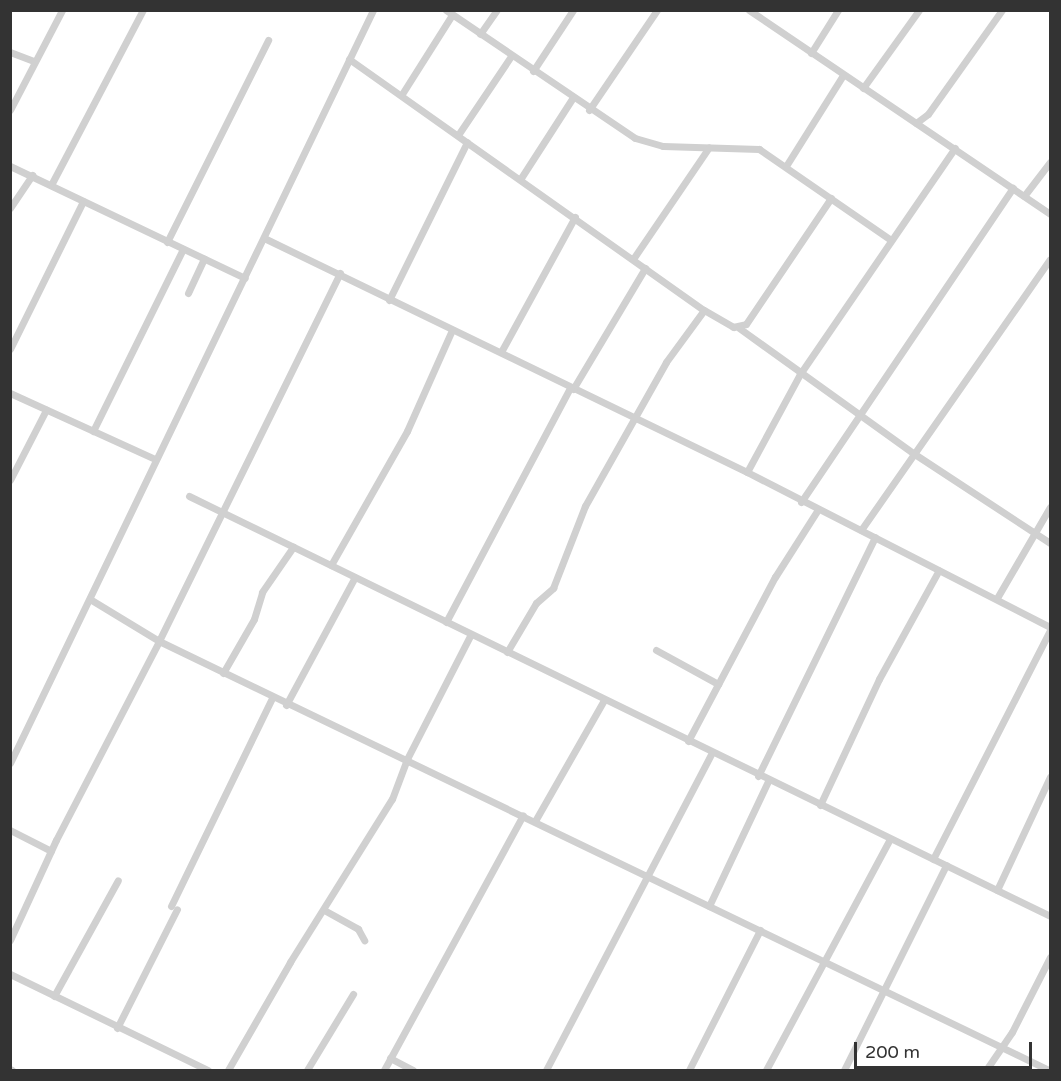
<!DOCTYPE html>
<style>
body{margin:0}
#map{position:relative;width:1061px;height:1081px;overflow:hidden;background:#fff;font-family:"Varela Round",sans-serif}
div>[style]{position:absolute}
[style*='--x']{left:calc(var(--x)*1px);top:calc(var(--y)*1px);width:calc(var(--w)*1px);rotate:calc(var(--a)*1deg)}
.minor>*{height:7px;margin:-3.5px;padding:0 3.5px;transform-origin:3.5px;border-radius:3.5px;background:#d0d0d0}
span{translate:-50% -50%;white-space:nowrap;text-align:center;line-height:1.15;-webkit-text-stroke:6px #fff;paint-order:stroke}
.frame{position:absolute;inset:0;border:12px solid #333;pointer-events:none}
.scale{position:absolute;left:854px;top:1042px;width:178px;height:27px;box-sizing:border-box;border:3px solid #333;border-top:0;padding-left:8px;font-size:18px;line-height:21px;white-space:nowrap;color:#333;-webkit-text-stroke:4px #fff;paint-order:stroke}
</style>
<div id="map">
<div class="minor">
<div style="--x:446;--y:10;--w:228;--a:34.1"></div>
<div style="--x:635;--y:138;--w:29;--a:16"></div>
<div style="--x:663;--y:146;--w:96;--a:1.8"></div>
<div style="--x:759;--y:149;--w:160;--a:34.6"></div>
<div style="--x:749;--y:10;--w:364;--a:34.1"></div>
<div style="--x:480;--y:34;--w:29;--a:-55"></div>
<div style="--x:10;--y:52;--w:26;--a:21"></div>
<div style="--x:811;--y:53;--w:51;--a:-57.9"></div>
<div style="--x:349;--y:59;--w:435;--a:35.3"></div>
<div style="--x:704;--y:310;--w:34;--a:30"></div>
<div style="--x:733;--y:327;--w:13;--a:-13"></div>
<div style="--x:746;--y:324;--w:152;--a:-56"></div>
<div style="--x:533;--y:71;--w:73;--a:-56.7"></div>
<div style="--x:863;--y:88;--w:96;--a:-54.3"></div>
<div style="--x:402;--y:94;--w:93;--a:-57.7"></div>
<div style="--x:10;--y:110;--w:113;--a:-62.5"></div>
<div style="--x:589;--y:110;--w:121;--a:-55.8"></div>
<div style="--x:916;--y:123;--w:15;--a:-37"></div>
<div style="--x:928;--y:114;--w:128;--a:-54.6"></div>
<div style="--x:458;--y:135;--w:95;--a:-56.1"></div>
<div style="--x:10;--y:166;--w:260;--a:25.5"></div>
<div style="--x:786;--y:166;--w:107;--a:-57.9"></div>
<div style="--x:521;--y:178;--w:94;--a:-57.2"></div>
<div style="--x:51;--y:185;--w:198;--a:-62.3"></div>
<div style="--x:1024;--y:196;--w:43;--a:-52.6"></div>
<div style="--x:10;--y:208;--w:40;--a:-56"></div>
<div style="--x:264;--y:238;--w:537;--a:25.85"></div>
<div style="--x:747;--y:472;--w:340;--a:27.1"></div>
<div style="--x:167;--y:242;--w:226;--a:-63.4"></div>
<div style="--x:633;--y:259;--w:135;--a:-55.8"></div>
<div style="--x:340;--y:273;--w:410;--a:116.2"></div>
<div style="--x:159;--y:641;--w:988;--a:25.74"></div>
<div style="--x:188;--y:293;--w:38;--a:-65"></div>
<div style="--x:389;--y:300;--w:176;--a:-63.7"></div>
<div style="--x:739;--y:328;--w:214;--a:35.7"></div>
<div style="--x:913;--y:453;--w:164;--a:33.3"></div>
<div style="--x:10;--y:349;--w:165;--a:-63.7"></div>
<div style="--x:501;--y:352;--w:154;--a:-61.3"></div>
<div style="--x:573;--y:389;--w:141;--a:-59.2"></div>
<div style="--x:10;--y:393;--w:159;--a:24.5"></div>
<div style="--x:93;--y:431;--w:203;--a:-63.7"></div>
<div style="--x:747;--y:472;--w:111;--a:-61.6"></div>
<div style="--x:800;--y:374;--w:274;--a:-55.6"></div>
<div style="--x:10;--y:480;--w:79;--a:-62.8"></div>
<div style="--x:189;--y:496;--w:958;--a:26"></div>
<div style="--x:801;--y:502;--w:379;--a:-56"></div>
<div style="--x:861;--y:530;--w:330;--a:-55.1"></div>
<div style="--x:331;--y:565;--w:154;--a:-60.4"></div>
<div style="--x:407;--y:431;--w:111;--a:-66"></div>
<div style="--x:997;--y:598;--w:105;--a:-59.8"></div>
<div style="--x:446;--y:622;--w:265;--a:-62.1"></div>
<div style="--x:656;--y:650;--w:71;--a:28.7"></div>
<div style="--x:507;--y:652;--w:57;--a:-59.4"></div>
<div style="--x:536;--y:603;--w:23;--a:-41"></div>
<div style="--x:553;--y:588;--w:88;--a:-68.7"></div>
<div style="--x:585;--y:506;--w:165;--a:-60.6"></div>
<div style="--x:666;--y:362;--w:64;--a:-53.8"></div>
<div style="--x:223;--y:673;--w:62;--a:-60.1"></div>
<div style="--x:254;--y:619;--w:28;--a:-73"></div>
<div style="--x:262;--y:592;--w:55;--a:-55.4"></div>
<div style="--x:286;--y:705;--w:145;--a:-61.7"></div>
<div style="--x:688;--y:741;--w:186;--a:-62.1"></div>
<div style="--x:775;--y:577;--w:78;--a:-57.5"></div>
<div style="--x:10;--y:763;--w:836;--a:-64.26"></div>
<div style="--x:758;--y:776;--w:266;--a:-63.9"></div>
<div style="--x:820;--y:805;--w:139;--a:-64.9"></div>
<div style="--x:879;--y:679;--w:124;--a:-61.2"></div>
<div style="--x:535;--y:821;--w:139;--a:-60.3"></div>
<div style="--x:10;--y:830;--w:46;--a:27.1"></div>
<div style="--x:933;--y:859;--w:257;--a:-62.9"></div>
<div style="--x:997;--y:890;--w:125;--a:-64.9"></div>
<div style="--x:171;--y:906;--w:231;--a:-64.1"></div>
<div style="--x:709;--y:906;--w:138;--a:-64.7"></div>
<div style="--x:324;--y:910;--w:39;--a:29"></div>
<div style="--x:358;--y:929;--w:13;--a:61"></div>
<div style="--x:10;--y:940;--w:110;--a:-65.3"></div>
<div style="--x:56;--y:840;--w:224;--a:-62.6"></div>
<div style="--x:159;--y:641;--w:81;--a:-148.7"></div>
<div style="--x:10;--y:974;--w:220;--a:25.9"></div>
<div style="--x:54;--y:996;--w:132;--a:-61.1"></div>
<div style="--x:117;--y:1028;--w:133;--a:-63.2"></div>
<div style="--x:390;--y:1058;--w:26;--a:28"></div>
<div style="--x:10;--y:1069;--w:2;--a:27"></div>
<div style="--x:228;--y:1070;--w:125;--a:-60.1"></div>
<div style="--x:290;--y:962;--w:192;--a:-58"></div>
<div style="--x:392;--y:799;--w:43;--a:-69.4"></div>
<div style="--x:407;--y:759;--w:140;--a:-62.9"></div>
<div style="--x:307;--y:1070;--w:89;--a:-58.8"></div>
<div style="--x:384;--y:1070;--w:290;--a:-61.4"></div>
<div style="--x:546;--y:1070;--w:358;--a:-62.4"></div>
<div style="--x:689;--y:1070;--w:157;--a:-63.1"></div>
<div style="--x:766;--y:1070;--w:262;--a:-61.8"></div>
<div style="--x:844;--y:1070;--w:229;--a:-63.5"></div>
<div style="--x:986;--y:1070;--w:46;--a:-55.6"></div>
<div style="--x:1012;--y:1032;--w:84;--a:-63.1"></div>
</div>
<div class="frame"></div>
<div class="scale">200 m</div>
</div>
